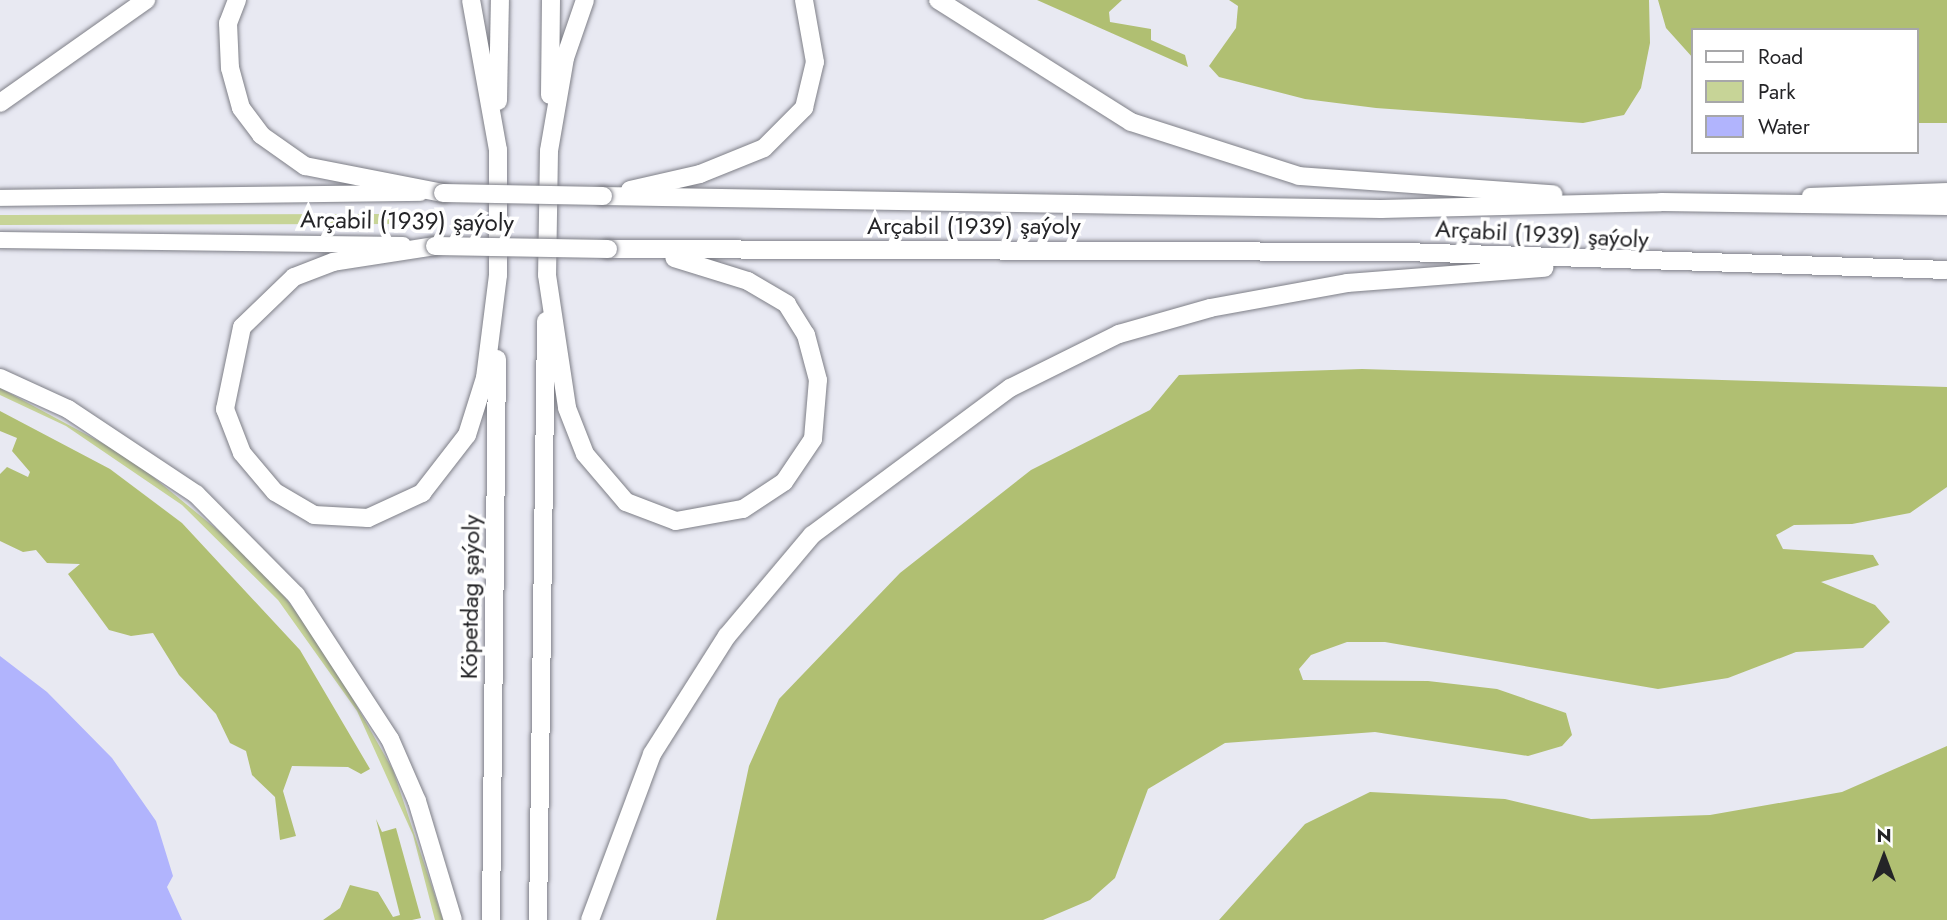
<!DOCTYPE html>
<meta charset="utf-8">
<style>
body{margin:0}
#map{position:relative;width:1947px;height:920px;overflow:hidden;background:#e8e9f2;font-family:Jost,sans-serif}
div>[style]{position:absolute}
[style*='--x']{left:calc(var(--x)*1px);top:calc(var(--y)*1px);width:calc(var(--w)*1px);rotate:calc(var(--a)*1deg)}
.green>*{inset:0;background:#c7d497}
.forest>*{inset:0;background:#b0bf72}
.water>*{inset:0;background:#b1b4fd}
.roads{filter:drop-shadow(0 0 2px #7e7f87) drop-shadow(0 0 2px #7e7f87)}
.secondary>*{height:16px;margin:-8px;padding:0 8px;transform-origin:8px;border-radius:8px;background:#fff}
.primary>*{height:18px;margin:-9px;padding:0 9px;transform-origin:9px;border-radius:9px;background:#fff}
.bridges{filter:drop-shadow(0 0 2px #7e7f87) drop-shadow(0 0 2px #7e7f87)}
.primary-bridge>*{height:18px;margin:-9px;padding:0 9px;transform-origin:9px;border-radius:9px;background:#fff}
span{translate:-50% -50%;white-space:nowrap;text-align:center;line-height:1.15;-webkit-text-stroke:7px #fff;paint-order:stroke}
.street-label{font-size:24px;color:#242427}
.legend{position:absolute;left:1691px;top:28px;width:228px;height:126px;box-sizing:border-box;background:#fff;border:2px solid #a7a7a9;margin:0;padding:9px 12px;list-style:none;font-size:21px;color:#242427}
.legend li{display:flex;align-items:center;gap:14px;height:35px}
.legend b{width:35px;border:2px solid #a7a7a9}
.north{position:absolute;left:1849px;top:822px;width:70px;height:70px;-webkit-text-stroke:5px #fff;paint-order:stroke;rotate:0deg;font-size:19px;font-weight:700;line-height:28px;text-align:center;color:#242427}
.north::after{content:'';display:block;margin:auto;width:24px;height:32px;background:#242427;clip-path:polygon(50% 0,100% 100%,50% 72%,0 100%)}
</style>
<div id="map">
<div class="green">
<div style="clip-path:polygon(391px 214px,391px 224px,0 225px,0 215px,11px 215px)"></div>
<div style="clip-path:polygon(0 388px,130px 458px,242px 550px,284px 596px,325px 650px,393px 770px,443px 920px,435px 920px,413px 835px,357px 711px,278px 600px,182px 505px,66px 426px,0 395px)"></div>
</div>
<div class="forest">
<div style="clip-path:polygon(1037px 0,1122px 0,1109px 12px,1110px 22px,1151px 29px,1151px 40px,1185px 55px,1188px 67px)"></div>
<div style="clip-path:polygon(1229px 0,1649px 0,1650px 43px,1641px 88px,1624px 115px,1583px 123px,1376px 108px,1305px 99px,1219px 77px,1209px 66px,1236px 28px,1238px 6px)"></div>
<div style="clip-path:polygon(1658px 0,1947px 0,1947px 123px,1917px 123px,1917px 30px,1693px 30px,1693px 58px,1666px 28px)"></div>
<div style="clip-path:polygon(1362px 369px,1947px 387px,1947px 487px,1910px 513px,1852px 524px,1794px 525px,1776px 535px,1783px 549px,1873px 555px,1879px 565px,1821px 582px,1875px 605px,1890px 622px,1863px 648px,1796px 652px,1728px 678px,1658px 689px,1385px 642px,1347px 642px,1311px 655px,1299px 669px,1303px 680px,1428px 681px,1497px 689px,1566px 713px,1572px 735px,1562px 746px,1528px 756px,1375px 732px,1225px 743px,1148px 789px,1115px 878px,1090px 900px,1043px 920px,716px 920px,749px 766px,779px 699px,900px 573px,1031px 470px,1150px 410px,1179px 375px)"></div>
<div style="clip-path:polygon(0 411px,110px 469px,182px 523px,300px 650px,370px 769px,361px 774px,348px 767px,292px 766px,283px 791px,296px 836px,280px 840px,275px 797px,252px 775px,246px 751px,230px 743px,216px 714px,179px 675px,153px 633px,131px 636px,109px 630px,68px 574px,80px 564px,47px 563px,36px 550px,23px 552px,0 541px,0 474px,7px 467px,28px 477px,30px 472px,12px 451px,17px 438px,0 431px)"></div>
<div style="clip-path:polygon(1947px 746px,1947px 920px,1219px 920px,1305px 824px,1370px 792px,1505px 799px,1591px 819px,1710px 815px,1842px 792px)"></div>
<div style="clip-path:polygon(376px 819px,382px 832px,396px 828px,421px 918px,412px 920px,323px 920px,340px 908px,350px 885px,378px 892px,393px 917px,400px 915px)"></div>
</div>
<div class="water">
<div style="clip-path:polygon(0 656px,47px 692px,112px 758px,156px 821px,173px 876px,167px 887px,182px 920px,0 920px)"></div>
</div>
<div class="roads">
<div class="secondary">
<div style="--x:1810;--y:196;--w:137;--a:-2.1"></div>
<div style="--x:0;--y:198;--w:420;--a:-0.7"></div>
<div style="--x:0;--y:240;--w:403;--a:0.7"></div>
</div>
<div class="primary">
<div style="--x:237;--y:0;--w:25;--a:111"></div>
<div style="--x:228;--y:23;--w:45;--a:87.5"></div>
<div style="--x:230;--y:68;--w:41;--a:74.6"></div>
<div style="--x:241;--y:108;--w:34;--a:53"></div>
<div style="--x:261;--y:135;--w:54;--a:35.2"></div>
<div style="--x:305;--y:166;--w:141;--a:11.1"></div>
<div style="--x:585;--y:0;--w:61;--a:109"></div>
<div style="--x:565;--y:58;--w:94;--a:99.8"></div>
<div style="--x:549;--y:151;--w:124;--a:90.9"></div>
<div style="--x:547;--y:275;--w:134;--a:81.4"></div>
<div style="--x:567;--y:408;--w:49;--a:68.6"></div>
<div style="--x:585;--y:454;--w:63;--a:49.5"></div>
<div style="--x:626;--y:502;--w:53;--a:20.8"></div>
<div style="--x:676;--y:521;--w:68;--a:-10.2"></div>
<div style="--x:743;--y:509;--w:49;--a:-33.4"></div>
<div style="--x:784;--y:482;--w:52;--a:-56"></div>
<div style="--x:813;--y:439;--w:59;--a:-85.2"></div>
<div style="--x:818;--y:380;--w:47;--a:-104.9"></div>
<div style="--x:806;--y:335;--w:36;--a:-122"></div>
<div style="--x:787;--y:304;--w:45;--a:-149.5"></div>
<div style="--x:748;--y:281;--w:77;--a:-162.7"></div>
<div style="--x:938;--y:0;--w:228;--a:32.3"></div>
<div style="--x:1131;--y:122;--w:176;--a:17.8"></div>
<div style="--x:1299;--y:176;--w:255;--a:4.1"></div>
<div style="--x:550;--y:95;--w:95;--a:-89.4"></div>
<div style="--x:498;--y:101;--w:101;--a:-88.9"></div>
<div style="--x:0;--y:103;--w:179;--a:-35.2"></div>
<div style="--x:630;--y:190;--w:72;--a:-12.9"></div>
<div style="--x:700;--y:174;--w:69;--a:-22.1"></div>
<div style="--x:764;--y:148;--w:57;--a:-45"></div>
<div style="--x:804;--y:108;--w:47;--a:-76.6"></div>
<div style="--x:815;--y:62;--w:63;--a:-100.1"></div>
<div style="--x:603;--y:196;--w:778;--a:0.96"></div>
<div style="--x:1381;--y:209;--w:280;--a:-1.4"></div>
<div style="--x:1661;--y:202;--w:286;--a:0.8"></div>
<div style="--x:435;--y:246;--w:103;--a:171.1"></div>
<div style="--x:333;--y:262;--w:42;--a:159"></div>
<div style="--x:294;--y:277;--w:72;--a:136.1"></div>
<div style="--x:242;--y:327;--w:84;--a:101.7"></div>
<div style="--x:225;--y:409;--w:47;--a:68.9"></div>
<div style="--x:242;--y:453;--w:51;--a:49.8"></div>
<div style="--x:275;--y:492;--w:45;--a:30.5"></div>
<div style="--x:314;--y:515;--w:54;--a:3.2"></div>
<div style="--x:368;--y:518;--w:60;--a:-24.8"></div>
<div style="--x:422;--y:493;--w:73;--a:-52.2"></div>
<div style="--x:467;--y:435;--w:60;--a:-72.5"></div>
<div style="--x:485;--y:378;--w:104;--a:-82.8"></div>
<div style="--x:498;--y:275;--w:125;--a:-90"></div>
<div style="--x:498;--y:150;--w:152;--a:-100.2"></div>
<div style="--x:608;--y:249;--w:797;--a:0.22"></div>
<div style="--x:1405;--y:252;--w:542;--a:1.9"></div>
<div style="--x:0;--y:378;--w:75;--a:24.5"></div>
<div style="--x:68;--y:409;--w:154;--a:33.6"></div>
<div style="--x:196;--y:494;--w:142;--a:45.3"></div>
<div style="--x:296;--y:595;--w:172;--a:56.9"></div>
<div style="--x:390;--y:739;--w:68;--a:66.5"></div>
<div style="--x:417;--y:801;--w:124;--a:73.2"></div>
<div style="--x:491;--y:920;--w:561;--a:-89.39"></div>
<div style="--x:538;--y:920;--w:599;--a:-89.23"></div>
<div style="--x:590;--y:920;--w:177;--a:-69.5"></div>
<div style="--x:652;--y:754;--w:140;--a:-57.6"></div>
<div style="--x:727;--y:636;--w:132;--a:-49.9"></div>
<div style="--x:812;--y:535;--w:247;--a:-36.6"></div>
<div style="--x:1010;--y:388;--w:122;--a:-26.4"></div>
<div style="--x:1119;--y:334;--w:95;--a:-15.9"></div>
<div style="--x:1210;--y:308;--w:139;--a:-10.3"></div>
<div style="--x:1347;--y:283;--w:198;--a:-4.4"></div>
</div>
</div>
<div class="bridges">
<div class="primary-bridge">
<div style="--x:443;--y:193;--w:160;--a:1.1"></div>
<div style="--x:435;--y:246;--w:173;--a:1"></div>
</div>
</div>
<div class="street-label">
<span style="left:407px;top:221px;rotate:1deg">Arçabil (1939) şaýoly</span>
<span style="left:974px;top:226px">Arçabil (1939) şaýoly</span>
<span style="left:1542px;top:234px;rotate:3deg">Arçabil (1939) şaýoly</span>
<span style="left:470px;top:597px;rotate:-89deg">Köpetdag şaýoly</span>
</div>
<ul class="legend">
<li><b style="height:9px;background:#fff"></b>Road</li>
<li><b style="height:19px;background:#c7d497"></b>Park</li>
<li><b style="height:19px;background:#b1b4fd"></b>Water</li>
</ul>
<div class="north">N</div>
</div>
